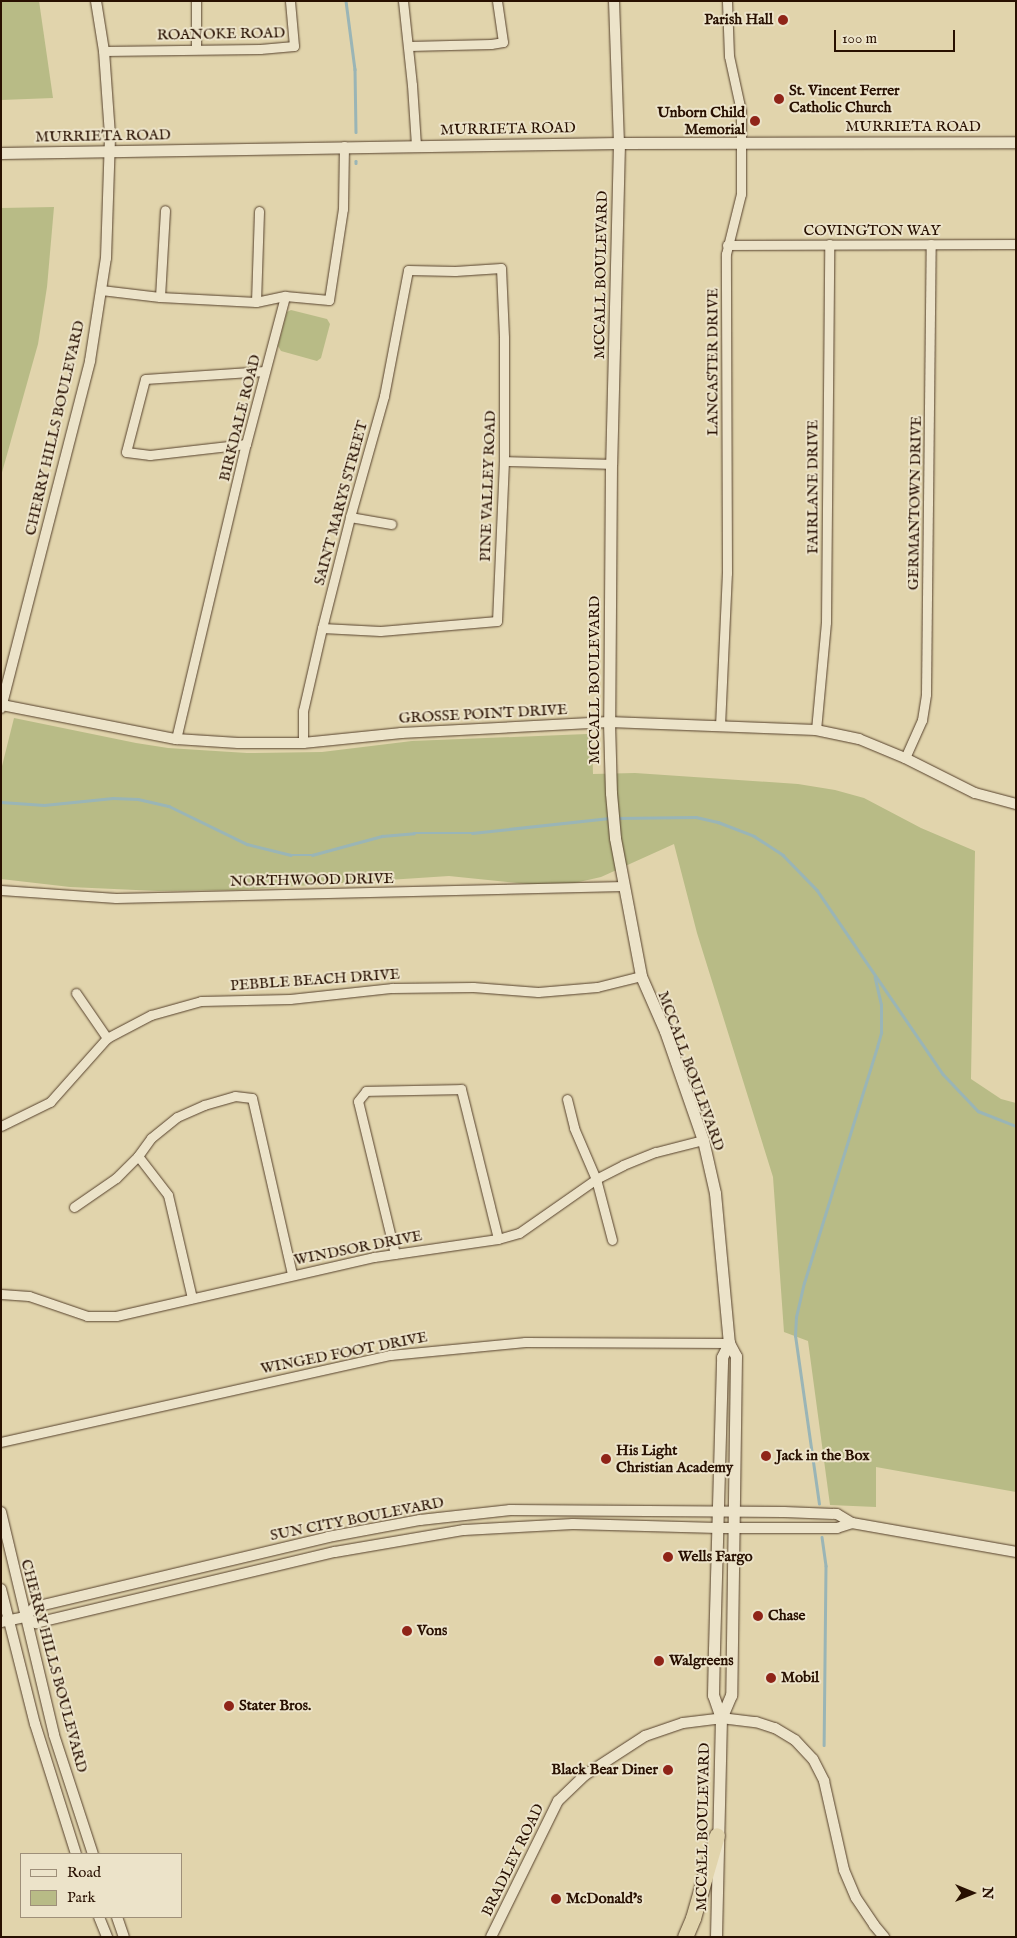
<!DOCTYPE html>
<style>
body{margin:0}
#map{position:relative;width:1017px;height:1938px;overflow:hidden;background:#e1d4ac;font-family:"IM FELL English",serif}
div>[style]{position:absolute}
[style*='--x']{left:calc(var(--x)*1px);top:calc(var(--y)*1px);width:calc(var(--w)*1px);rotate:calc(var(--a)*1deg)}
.green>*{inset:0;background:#b8bb86}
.stream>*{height:2.5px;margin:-1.25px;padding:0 1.25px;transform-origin:1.25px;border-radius:1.25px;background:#9ab5b6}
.roads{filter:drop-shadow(0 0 1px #56412c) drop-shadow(0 0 1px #56412c)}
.minor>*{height:9px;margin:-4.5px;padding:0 4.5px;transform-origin:4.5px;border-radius:4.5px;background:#ece3c9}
.tertiary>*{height:10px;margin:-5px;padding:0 5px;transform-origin:5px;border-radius:5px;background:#ece3c9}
.secondary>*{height:11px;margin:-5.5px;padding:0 5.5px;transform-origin:5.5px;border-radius:5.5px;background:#ece3c9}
.motorway>*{height:15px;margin:-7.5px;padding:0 7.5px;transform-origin:7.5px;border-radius:7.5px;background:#e1d4ac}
.dots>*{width:14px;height:14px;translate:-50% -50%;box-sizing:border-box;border:2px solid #ece3c9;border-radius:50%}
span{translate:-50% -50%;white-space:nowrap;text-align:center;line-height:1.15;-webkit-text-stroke:4px #ece3c9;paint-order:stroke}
.poi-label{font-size:15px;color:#281001;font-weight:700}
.right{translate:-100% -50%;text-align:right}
.left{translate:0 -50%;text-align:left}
.street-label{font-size:15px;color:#281001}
.frame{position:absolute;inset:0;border:2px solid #281001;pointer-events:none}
.legend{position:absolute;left:20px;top:1853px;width:162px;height:65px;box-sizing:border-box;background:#ece3c9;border:1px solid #9e8f79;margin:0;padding:6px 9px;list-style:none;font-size:15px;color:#281001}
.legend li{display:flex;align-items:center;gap:10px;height:25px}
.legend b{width:25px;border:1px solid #9e8f79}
.north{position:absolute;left:947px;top:1868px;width:50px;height:50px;-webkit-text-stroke:4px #ece3c9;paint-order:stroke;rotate:90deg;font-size:14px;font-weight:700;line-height:20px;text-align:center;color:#281001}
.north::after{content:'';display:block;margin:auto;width:18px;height:22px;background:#281001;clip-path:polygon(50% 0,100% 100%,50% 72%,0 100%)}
.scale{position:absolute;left:834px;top:30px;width:121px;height:22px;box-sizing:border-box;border:2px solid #281001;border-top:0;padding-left:6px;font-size:15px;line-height:18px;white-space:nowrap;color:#281001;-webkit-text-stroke:4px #ece3c9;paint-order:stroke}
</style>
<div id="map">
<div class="green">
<div style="clip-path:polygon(1px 1px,39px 1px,53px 98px,1px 100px)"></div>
<div style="clip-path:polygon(54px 207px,47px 287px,38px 344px,1px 476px,1px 208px)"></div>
<div style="clip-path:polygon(291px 310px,327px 319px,330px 324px,321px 358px,317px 361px,281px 351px,278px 346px,287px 312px)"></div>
<div style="clip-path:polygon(14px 718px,136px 743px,168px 748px,247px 753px,322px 752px,412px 741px,587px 734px,592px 738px,593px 774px,635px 773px,798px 784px,835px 790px,864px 798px,921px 828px,975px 851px,971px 1079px,1001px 1099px,1016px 1103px,1016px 1492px,876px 1467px,876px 1507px,830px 1505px,808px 1341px,784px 1332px,773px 1177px,697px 933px,674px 844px,601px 877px,557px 887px,449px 876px,236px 890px,158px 891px,70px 887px,1px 879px,1px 770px)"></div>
</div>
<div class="stream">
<div style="--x:346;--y:1;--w:69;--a:82.5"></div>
<div style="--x:355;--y:69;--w:63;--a:89.1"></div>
<div style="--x:356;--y:161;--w:2;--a:90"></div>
<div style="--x:1;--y:802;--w:43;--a:4"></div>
<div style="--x:44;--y:805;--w:69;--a:-5.8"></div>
<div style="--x:113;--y:798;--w:25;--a:2"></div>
<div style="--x:138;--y:799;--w:32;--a:13"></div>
<div style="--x:169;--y:806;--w:87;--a:26"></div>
<div style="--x:247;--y:844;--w:45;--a:14"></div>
<div style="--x:291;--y:855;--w:21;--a:0"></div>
<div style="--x:312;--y:855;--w:73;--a:-15.2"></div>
<div style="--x:382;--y:836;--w:32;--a:-5"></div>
<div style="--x:414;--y:833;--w:58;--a:0"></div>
<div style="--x:472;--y:833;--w:138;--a:-6.2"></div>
<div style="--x:617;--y:818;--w:79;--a:-0.7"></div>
<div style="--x:696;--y:817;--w:23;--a:13"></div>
<div style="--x:718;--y:822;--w:39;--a:21"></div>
<div style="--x:754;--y:836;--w:35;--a:33"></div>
<div style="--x:783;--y:855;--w:49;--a:45.8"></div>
<div style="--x:817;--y:890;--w:223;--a:55.6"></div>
<div style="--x:943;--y:1074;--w:51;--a:46.6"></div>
<div style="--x:978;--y:1111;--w:41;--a:21.5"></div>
<div style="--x:819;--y:1504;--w:170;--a:-98.1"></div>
<div style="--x:795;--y:1336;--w:19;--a:-87"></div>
<div style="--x:796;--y:1317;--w:35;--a:-77"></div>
<div style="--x:804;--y:1283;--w:247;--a:-72.8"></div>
<div style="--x:877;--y:1047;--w:15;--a:-74"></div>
<div style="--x:881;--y:1033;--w:28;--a:-90"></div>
<div style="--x:881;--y:1005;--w:28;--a:-103"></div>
<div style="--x:822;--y:1537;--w:29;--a:82"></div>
<div style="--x:826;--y:1566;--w:179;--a:90.6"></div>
</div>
<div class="roads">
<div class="minor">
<div style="--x:403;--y:1;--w:84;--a:83.9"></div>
<div style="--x:412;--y:85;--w:60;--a:86.2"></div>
<div style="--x:409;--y:46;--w:82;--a:-1.4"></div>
<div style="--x:491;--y:44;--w:12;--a:-9"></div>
<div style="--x:503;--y:42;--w:41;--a:-98.3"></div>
<div style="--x:196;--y:49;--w:48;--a:-90"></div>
<div style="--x:104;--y:51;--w:156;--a:-0.7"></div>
<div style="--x:260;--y:49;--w:34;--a:-5"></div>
<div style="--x:294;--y:46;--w:45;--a:-95.1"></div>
<div style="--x:727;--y:245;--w:289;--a:-0.2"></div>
<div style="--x:101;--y:290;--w:59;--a:6.8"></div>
<div style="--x:160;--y:297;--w:96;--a:3"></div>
<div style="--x:256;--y:302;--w:30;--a:-12"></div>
<div style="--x:160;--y:297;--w:87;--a:-86.7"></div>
<div style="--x:256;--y:302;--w:91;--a:-88.1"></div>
<div style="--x:246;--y:444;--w:97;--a:173.5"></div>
<div style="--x:150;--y:455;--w:24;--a:-173"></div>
<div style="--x:126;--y:452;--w:75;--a:-75.4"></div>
<div style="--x:145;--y:379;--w:120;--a:-3.8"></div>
<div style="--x:504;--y:461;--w:107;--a:1.6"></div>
<div style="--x:350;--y:517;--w:42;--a:9.7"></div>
<div style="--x:720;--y:726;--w:153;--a:-87.4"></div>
<div style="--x:727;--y:573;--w:319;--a:-90.2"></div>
<div style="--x:726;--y:254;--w:62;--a:-76"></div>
<div style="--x:741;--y:194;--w:83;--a:-90"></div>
<div style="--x:741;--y:111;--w:56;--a:-102.3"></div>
<div style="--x:729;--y:56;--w:55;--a:-92.1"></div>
<div style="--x:816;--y:730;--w:108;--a:-84.7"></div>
<div style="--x:826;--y:622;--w:378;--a:-89.5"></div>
<div style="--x:176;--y:739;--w:303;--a:-76.7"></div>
<div style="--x:246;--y:444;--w:153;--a:-75.2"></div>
<div style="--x:285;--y:296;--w:44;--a:5.2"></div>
<div style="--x:329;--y:300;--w:92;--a:-81.3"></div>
<div style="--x:343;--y:209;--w:63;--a:-89.1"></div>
<div style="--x:303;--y:743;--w:32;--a:-90"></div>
<div style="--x:303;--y:711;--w:85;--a:-77.1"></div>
<div style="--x:322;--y:628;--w:114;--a:-75.8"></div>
<div style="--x:350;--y:517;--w:126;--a:-74.3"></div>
<div style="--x:384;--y:396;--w:128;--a:-79.2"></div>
<div style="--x:408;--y:270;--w:47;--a:1.2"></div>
<div style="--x:455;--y:271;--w:46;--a:-3.7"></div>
<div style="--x:501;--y:268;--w:70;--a:87.5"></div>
<div style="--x:504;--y:338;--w:123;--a:90"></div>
<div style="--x:504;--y:461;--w:160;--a:92.5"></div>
<div style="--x:497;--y:621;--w:117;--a:175.1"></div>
<div style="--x:380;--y:631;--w:58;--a:-177"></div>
<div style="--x:905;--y:758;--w:42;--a:-65.9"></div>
<div style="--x:922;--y:720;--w:26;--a:-81"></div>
<div style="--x:926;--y:694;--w:450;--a:-89.4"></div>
<div style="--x:1;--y:890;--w:115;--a:4"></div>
<div style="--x:116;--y:898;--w:508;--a:-1.35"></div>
<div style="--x:76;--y:993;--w:55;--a:55.4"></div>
<div style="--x:567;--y:1099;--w:30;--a:76"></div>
<div style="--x:574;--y:1128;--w:56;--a:66.7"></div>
<div style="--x:596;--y:1179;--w:63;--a:75.3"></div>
<div style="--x:1;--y:1126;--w:55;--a:-26.1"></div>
<div style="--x:50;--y:1102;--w:86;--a:-48.3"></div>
<div style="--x:107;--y:1038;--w:50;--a:-27.6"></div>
<div style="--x:151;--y:1015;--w:52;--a:-15.6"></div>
<div style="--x:201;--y:1001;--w:89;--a:-1.3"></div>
<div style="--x:290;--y:999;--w:103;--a:-6.2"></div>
<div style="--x:392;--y:988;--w:81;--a:-0.7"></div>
<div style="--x:473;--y:987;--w:65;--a:4.4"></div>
<div style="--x:538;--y:992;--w:59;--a:-4.8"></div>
<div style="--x:597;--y:987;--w:45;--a:-14"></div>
<div style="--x:138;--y:1156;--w:49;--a:52.4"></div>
<div style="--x:168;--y:1195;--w:106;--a:76.9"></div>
<div style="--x:74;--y:1207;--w:51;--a:-34.6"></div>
<div style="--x:116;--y:1178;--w:31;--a:-45"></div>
<div style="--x:138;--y:1156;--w:22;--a:-54"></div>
<div style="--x:151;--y:1138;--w:33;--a:-39"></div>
<div style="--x:177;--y:1117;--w:30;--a:-24"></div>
<div style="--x:204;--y:1105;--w:32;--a:-16"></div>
<div style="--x:235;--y:1096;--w:17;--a:7"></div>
<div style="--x:252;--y:1098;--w:180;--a:77.2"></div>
<div style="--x:395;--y:1254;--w:157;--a:-103.6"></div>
<div style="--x:358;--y:1101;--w:13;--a:-51"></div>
<div style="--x:366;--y:1091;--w:95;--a:-1.2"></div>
<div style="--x:461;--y:1089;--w:154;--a:76.1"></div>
<div style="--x:1;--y:1294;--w:28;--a:4"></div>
<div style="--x:29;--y:1296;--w:61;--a:19"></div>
<div style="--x:87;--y:1316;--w:29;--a:0"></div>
<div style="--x:116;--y:1316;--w:265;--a:-12.9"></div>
<div style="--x:374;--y:1257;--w:125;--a:-8.3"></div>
<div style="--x:498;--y:1239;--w:22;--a:-16"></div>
<div style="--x:519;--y:1233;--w:94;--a:-35"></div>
<div style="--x:596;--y:1179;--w:30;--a:-27"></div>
<div style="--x:623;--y:1165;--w:35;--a:-22"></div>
<div style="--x:656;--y:1152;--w:49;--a:-14.3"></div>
<div style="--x:1;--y:1442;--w:399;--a:-12.6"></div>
<div style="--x:390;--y:1355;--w:136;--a:-5.5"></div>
<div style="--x:525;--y:1342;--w:204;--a:0.3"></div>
</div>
<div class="tertiary">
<div style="--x:614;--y:1;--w:142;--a:88"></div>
<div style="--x:2;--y:705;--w:177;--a:11.1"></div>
<div style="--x:176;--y:739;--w:62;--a:3.7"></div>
<div style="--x:238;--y:743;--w:65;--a:0"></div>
<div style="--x:303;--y:743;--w:99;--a:-5.8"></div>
<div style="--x:401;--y:733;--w:208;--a:-3"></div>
<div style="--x:609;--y:722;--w:207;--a:2.2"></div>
<div style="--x:816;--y:730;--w:44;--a:11.8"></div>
<div style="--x:859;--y:739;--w:50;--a:22.4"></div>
<div style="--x:905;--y:758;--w:78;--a:26.6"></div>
<div style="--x:975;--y:793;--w:42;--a:15"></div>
<div style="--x:1;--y:708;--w:358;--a:-75.6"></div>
<div style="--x:90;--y:361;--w:104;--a:-81.2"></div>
<div style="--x:106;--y:258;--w:123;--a:-88.1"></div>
<div style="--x:110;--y:135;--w:84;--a:-94.1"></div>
<div style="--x:104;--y:51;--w:51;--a:-99.1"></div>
<div style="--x:1;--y:1512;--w:229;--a:76.6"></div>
<div style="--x:54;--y:1735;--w:125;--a:71.9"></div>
<div style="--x:1;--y:1589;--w:139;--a:75.9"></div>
<div style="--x:35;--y:1724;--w:136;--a:72.5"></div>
<div style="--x:25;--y:1617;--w:13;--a:29"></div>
<div style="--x:36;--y:1623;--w:307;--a:-13.4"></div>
<div style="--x:335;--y:1552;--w:131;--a:-9.7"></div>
<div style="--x:464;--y:1530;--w:109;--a:-3.2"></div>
<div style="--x:573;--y:1524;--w:145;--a:1.6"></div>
<div style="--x:718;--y:1528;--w:119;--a:0"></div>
<div style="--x:837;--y:1528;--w:16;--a:-18"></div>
<div style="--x:1;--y:1622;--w:25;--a:-12"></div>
<div style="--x:25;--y:1617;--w:14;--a:-45"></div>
<div style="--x:35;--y:1607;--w:301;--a:-13.4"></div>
<div style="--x:328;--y:1537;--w:94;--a:-10.5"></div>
<div style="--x:420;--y:1520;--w:91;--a:-6.3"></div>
<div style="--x:510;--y:1510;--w:274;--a:0.4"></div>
<div style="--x:784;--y:1512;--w:53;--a:2.2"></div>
<div style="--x:837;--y:1514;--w:17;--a:31"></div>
<div style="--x:852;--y:1523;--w:167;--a:10"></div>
<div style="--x:99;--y:1917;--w:22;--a:68"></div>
<div style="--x:117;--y:1917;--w:21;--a:71"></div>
<div style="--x:491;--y:1937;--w:152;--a:-63.8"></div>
<div style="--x:558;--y:1801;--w:37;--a:-44"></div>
<div style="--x:585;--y:1775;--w:72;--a:-33"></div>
<div style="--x:645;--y:1736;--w:40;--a:-18.9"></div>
<div style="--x:683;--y:1723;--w:38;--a:-7"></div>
<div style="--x:721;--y:1718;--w:35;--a:7"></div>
<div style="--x:756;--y:1722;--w:20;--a:18"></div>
<div style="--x:775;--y:1728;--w:23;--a:31"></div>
<div style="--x:795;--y:1740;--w:26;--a:47"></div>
<div style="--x:813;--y:1759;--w:25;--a:63"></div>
<div style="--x:824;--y:1781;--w:91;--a:77.3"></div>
<div style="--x:844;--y:1870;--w:30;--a:67"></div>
<div style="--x:856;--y:1898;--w:32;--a:56"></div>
<div style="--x:874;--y:1925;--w:16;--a:50"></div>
</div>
<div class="secondary">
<div style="--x:619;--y:143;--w:321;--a:91.4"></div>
<div style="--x:611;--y:464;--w:258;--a:90.4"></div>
<div style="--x:609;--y:722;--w:71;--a:88.4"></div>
<div style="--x:611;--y:793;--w:45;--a:84.9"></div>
<div style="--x:615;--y:838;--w:140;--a:79.3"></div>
<div style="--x:641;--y:976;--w:60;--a:66.4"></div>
<div style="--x:665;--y:1031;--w:115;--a:70.8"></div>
<div style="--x:703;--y:1140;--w:54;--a:77.2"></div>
<div style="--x:715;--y:1193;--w:151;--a:84.7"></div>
<div style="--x:729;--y:1343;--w:15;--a:62"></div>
<div style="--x:736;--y:1356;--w:339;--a:90.8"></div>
<div style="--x:731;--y:1695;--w:25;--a:113"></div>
<div style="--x:1;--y:153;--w:618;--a:-0.93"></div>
<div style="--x:619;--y:143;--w:397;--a:-0.1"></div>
<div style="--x:716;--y:1937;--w:219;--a:-88.7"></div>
<div style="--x:721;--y:1718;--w:24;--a:-109"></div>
<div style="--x:713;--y:1695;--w:46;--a:-88.8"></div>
<div style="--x:714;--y:1649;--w:292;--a:-88.4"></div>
<div style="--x:722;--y:1357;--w:16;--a:-63"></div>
</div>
<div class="motorway">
<div style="--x:685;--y:1937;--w:21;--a:-67"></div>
<div style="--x:693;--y:1918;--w:86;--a:-73.9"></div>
</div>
</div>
<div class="dots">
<div style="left:783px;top:20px;background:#8f2418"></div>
<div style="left:779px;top:99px;background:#8f2418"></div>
<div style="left:755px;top:121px;background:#8f2418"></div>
<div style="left:766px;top:1456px;background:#8f2418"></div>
<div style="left:606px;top:1459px;background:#8f2418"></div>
<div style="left:668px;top:1557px;background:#8f2418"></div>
<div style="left:758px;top:1616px;background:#8f2418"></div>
<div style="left:407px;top:1631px;background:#8f2418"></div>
<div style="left:659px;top:1661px;background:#8f2418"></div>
<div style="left:771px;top:1678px;background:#8f2418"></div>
<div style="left:229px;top:1706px;background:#8f2418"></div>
<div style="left:668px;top:1770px;background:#8f2418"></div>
<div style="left:556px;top:1899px;background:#8f2418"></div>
</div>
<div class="poi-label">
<span class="right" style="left:773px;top:20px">Parish Hall</span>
<span class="left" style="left:789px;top:99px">St. Vincent Ferrer<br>Catholic Church</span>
<span class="right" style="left:745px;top:121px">Unborn Child<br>Memorial</span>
<span class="left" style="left:616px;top:1459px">His Light<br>Christian Academy</span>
<span class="left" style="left:776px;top:1456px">Jack in the Box</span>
<span class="left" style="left:678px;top:1557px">Wells Fargo</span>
<span class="left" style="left:768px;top:1616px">Chase</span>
<span class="left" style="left:417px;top:1631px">Vons</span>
<span class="left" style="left:669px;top:1661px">Walgreens</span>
<span class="left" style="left:781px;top:1678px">Mobil</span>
<span class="left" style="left:239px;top:1706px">Stater Bros.</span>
<span class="right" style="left:658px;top:1770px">Black Bear Diner</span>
<span class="left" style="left:566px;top:1899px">McDonald's</span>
</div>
<div class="street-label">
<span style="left:221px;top:34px;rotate:-1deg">ROANOKE ROAD</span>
<span style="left:913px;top:127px">MURRIETA ROAD</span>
<span style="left:508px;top:129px;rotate:-1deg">MURRIETA ROAD</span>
<span style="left:103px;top:136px;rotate:-1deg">MURRIETA ROAD</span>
<span style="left:872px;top:231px">COVINGTON WAY</span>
<span style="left:601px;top:275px;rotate:-89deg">MCCALL BOULEVARD</span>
<span style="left:713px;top:362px;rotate:-90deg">LANCASTER DRIVE</span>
<span style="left:240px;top:418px;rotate:-76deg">BIRKDALE ROAD</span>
<span style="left:55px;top:428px;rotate:-77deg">CHERRY HILLS BOULEVARD</span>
<span style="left:488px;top:486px;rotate:-88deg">PINE VALLEY ROAD</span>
<span style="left:813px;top:487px;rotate:-90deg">FAIRLANE DRIVE</span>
<span style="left:341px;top:503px;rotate:-75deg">SAINT MARYS STREET</span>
<span style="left:915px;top:503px;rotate:-89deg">GERMANTOWN DRIVE</span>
<span style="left:595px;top:680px;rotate:-90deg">MCCALL BOULEVARD</span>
<span style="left:483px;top:714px;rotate:-3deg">GROSSE POINT DRIVE</span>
<span style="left:312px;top:880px;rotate:-1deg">NORTHWOOD DRIVE</span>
<span style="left:315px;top:980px;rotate:-4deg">PEBBLE BEACH DRIVE</span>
<span style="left:691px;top:1071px;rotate:70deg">MCCALL BOULEVARD</span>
<span style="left:358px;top:1248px;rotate:-11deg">WINDSOR DRIVE</span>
<span style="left:344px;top:1353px;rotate:-11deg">WINGED FOOT DRIVE</span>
<span style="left:357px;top:1519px;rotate:-11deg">SUN CITY BOULEVARD</span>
<span style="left:54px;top:1666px;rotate:75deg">CHERRY HILLS BOULEVARD</span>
<span style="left:703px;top:1827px;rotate:-89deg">MCCALL BOULEVARD</span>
<span style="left:513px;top:1860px;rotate:-64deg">BRADLEY ROAD</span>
</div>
<div class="frame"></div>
<ul class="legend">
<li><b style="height:6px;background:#ece3c9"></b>Road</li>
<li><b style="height:14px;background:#b8bb86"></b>Park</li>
</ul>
<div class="north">N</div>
<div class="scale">100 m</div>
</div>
